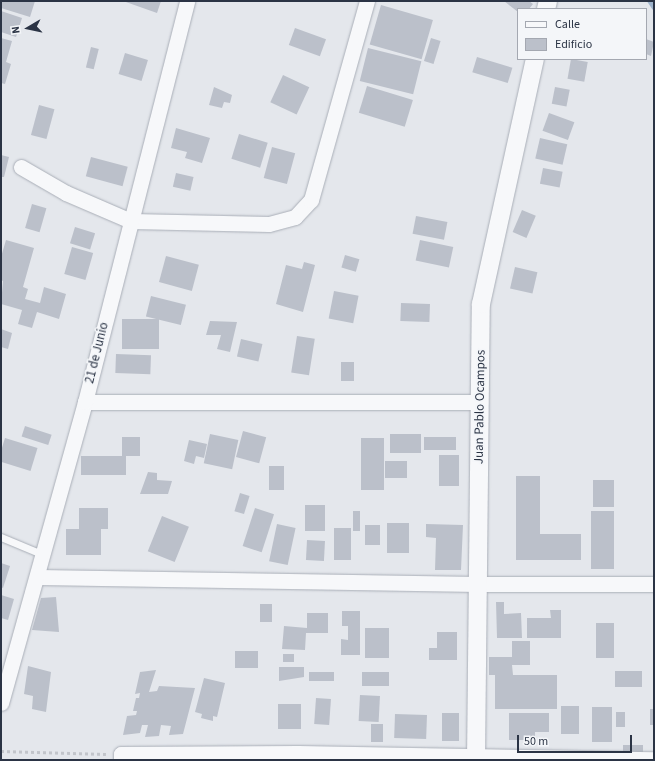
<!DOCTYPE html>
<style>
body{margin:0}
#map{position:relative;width:655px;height:761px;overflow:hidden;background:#e4e7ec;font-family:"Source Sans 3",sans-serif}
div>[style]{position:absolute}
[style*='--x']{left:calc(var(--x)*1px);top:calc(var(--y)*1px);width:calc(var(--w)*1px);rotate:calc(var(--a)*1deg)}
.stream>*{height:4.5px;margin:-2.25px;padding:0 2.25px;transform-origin:2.25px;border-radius:2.25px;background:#9fb4cc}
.building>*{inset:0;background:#bbc0ca;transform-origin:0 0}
.path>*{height:2.5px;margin-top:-1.25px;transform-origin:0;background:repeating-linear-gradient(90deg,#c2c5cb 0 3px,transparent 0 6px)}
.roads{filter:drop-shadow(0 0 1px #a9aeb7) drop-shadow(0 0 1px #a9aeb7)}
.service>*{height:7px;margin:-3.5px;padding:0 3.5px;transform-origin:3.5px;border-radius:3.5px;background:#f7f8fa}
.minor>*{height:15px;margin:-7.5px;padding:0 7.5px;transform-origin:7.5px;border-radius:7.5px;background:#f7f8fa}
.tertiary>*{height:18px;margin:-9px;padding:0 9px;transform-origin:9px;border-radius:9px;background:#f7f8fa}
span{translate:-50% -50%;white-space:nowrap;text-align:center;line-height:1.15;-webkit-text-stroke:3.5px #f4f6f9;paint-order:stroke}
.street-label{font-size:13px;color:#2b3445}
.frame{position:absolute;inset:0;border:2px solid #2b3445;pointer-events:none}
.legend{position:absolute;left:517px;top:8px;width:130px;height:52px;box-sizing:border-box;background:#f4f6f9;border:1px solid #a4a8b1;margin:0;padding:5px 7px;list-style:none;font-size:12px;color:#2b3445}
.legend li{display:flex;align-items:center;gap:8px;height:20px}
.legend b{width:20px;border:1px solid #a4a8b1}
.north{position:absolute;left:8px;top:8px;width:40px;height:40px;-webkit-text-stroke:3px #f4f6f9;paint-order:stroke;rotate:261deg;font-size:11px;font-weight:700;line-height:16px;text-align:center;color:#2b3445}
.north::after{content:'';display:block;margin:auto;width:14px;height:18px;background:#2b3445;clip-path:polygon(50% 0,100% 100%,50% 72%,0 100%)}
.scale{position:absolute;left:517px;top:735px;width:115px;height:18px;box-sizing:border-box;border:2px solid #2b3445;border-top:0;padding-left:5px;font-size:12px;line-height:14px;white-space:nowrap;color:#2b3445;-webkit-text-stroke:3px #f4f6f9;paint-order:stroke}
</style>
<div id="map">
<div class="stream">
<div style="--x:650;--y:1;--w:7;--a:56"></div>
</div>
<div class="building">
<div style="clip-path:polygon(1px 1px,35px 1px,30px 17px,1px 8px)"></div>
<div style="clip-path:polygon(123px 1px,161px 1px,157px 13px)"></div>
<div style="clip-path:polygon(504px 1px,529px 1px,533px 4px,529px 9px,518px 9px,518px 12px)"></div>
<div style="left:381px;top:5px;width:54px;height:41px;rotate:16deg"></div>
<div style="clip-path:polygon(1px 11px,22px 18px,16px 37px,1px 32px)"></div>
<div style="left:295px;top:28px;width:33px;height:18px;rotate:20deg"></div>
<div style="clip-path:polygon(1px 38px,12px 41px,6px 62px,11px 64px,5px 84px,1px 83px)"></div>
<div style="left:431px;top:38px;width:10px;height:24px;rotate:17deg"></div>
<div style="clip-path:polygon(646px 39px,654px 42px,651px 56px,646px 54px)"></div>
<div style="left:91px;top:47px;width:8px;height:21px;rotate:14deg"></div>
<div style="left:368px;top:48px;width:55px;height:34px;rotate:14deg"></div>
<div style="left:125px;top:53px;width:24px;height:22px;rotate:17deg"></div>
<div style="left:477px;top:57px;width:37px;height:16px;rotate:17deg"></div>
<div style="left:571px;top:59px;width:17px;height:20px;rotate:10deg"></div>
<div style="left:283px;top:75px;width:29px;height:30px;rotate:25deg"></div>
<div style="left:367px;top:86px;width:48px;height:28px;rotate:17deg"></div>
<div style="clip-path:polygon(214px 87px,232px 95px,230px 103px,224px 102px,222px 108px,209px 105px)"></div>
<div style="left:555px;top:87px;width:15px;height:17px;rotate:11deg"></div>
<div style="left:39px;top:105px;width:16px;height:31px;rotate:15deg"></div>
<div style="left:549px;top:113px;width:27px;height:19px;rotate:20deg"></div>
<div style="clip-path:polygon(176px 128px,210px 138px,202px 163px,185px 158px,187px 152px,171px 148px)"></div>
<div style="left:239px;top:134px;width:30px;height:26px;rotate:17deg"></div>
<div style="left:540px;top:138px;width:28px;height:21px;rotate:13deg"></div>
<div style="left:272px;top:147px;width:24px;height:32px;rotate:15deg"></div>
<div style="clip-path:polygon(1px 155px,9px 157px,4px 177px,1px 177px)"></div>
<div style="left:91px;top:157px;width:38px;height:20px;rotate:15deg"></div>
<div style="left:543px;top:168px;width:20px;height:16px;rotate:11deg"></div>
<div style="left:176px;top:173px;width:18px;height:14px;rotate:13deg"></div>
<div style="left:32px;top:204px;width:15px;height:25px;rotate:16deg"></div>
<div style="left:522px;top:210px;width:15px;height:24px;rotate:23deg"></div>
<div style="left:416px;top:216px;width:32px;height:18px;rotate:11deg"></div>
<div style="left:75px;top:227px;width:21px;height:17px;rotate:17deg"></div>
<div style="clip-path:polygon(6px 240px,34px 248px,23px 287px,28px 289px,25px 299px,40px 303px,44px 287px,66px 294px,59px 319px,37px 312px,32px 328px,18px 324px,22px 310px,1px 304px,3px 281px,1px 280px,1px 257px)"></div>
<div style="left:420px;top:240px;width:34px;height:21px;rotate:12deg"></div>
<div style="left:72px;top:247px;width:22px;height:28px;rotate:16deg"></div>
<div style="left:345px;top:255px;width:15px;height:13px;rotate:16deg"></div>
<div style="left:166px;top:256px;width:34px;height:27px;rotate:15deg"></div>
<div style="clip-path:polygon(304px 262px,315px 265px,303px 312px,276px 304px,286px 265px,302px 269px)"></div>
<div style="left:515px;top:267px;width:23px;height:22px;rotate:13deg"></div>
<div style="left:334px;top:291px;width:25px;height:28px;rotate:11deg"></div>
<div style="left:151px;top:296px;width:36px;height:21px;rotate:14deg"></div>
<div style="left:401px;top:303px;width:29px;height:18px;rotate:2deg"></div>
<div style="left:122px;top:319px;width:37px;height:30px"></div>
<div style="clip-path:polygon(210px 321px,237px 322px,230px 352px,217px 349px,221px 335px,206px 335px)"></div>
<div style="clip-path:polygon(1px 329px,12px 333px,8px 349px,1px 347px)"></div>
<div style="left:297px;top:336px;width:18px;height:37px;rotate:9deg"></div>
<div style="left:241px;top:339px;width:22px;height:18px;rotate:13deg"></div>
<div style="left:116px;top:354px;width:35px;height:19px;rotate:2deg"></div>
<div style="left:341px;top:362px;width:13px;height:19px"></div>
<div style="left:25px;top:426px;width:28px;height:11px;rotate:18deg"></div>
<div style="left:243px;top:431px;width:24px;height:27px;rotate:15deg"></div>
<div style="left:210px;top:434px;width:29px;height:30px;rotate:12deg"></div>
<div style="left:390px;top:434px;width:31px;height:19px"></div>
<div style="clip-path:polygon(122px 437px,140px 437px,140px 456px,126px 456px,126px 475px,81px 475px,81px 456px,122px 456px)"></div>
<div style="left:424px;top:437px;width:32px;height:13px"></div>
<div style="left:5px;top:438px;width:34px;height:24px;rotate:17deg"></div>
<div style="left:384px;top:438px;width:52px;height:23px;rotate:90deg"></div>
<div style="clip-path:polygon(189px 440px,207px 444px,204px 458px,196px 456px,194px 464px,184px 461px)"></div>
<div style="left:439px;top:455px;width:20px;height:31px"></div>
<div style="left:385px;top:461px;width:22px;height:17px"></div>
<div style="left:269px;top:466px;width:15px;height:24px"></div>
<div style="clip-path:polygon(148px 472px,157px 473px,157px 480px,172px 481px,168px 494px,140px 494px)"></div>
<div style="clip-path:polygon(516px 476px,540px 476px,540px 534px,581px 534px,581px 560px,516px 560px)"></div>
<div style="left:593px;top:480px;width:21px;height:27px"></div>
<div style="left:240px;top:493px;width:10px;height:19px;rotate:17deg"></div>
<div style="left:325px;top:505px;width:26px;height:20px;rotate:90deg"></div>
<div style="clip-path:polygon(79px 508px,108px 508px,108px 529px,101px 529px,101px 555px,66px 555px,66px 529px,79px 529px)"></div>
<div style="left:255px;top:508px;width:20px;height:40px;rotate:18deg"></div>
<div style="left:353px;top:511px;width:7px;height:20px"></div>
<div style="left:591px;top:511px;width:23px;height:58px"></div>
<div style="left:162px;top:516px;width:29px;height:38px;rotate:22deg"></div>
<div style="left:387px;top:523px;width:22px;height:30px"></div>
<div style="left:277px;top:524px;width:19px;height:38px;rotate:12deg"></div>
<div style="clip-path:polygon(426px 524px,463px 525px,461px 570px,435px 570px,436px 538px,426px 537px)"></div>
<div style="left:365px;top:525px;width:15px;height:20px"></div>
<div style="left:334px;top:528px;width:17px;height:32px"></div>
<div style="left:307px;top:540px;width:18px;height:20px;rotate:3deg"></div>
<div style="clip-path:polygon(1px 563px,10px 566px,3px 588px,1px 587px)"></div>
<div style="clip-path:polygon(1px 595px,14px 599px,8px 620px,1px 618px)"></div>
<div style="clip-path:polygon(56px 597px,59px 632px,32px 630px,41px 598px)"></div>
<div style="clip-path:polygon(496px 602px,504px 602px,504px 614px,521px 613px,522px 638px,497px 638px)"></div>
<div style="left:260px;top:604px;width:12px;height:18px"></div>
<div style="clip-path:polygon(550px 610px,561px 610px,561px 638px,527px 638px,527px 618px,551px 618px)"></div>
<div style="clip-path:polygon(342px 611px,360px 611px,360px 655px,341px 655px,341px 639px,348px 640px,348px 626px,342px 626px)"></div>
<div style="clip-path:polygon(307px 613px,328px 613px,328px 633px,306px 633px,305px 650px,282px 649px,284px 626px,307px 628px)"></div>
<div style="left:596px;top:623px;width:18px;height:35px"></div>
<div style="left:365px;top:628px;width:24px;height:30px"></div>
<div style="clip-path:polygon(437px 632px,457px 632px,457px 660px,429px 660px,429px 648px,437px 648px)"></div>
<div style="clip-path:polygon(512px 641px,530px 641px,530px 665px,512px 665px,513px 675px,489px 675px,489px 657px,512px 657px)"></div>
<div style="left:235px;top:651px;width:23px;height:17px"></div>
<div style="left:283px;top:654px;width:11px;height:8px"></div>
<div style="clip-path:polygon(28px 666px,51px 672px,46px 712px,32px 709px,33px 696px,24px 694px)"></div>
<div style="clip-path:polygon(279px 667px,304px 667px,304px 677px,279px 681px)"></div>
<div style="clip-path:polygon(156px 670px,149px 692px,157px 691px,159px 686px,195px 688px,183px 734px,169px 735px,171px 726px,161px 725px,159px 736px,145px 737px,148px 725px,142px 725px,140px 733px,123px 735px,127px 716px,136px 715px,137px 711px,133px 711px,136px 698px,139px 698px,140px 693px,135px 694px,140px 672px)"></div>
<div style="left:615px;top:671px;width:27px;height:16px"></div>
<div style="left:309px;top:672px;width:25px;height:9px"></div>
<div style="left:389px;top:672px;width:14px;height:27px;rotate:90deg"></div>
<div style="left:557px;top:675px;width:34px;height:62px;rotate:90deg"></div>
<div style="clip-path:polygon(204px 678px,225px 683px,217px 717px,213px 716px,213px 721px,201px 718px,202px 714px,195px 712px)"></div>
<div style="left:360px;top:695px;width:20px;height:26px;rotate:3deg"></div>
<div style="left:316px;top:698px;width:15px;height:26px;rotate:4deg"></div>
<div style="left:278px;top:704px;width:23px;height:25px"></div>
<div style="left:561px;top:706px;width:18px;height:28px"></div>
<div style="left:592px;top:707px;width:20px;height:35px"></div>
<div style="left:650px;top:709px;width:4px;height:16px"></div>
<div style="left:616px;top:712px;width:9px;height:15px"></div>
<div style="left:442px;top:713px;width:17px;height:28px"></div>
<div style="clip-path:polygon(509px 713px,549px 713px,549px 732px,535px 732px,535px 740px,509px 740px)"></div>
<div style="left:395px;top:714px;width:32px;height:24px;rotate:2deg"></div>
<div style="left:371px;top:724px;width:12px;height:18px"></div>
<div style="left:623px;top:745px;width:20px;height:11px"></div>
</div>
<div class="path">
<div style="--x:1;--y:751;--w:105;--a:1.6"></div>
</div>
<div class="roads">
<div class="service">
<div style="--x:1;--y:537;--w:47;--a:22.7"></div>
</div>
<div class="minor">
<div style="--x:21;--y:167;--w:52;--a:30"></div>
<div style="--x:66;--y:193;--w:71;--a:23.3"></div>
<div style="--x:131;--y:221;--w:138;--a:1.2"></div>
<div style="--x:269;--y:224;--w:27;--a:-15"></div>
<div style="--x:295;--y:217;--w:23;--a:-47"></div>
<div style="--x:311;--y:200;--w:207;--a:-74.3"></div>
<div style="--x:85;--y:402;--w:395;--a:0"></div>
<div style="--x:38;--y:577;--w:440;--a:0.9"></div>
<div style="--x:478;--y:584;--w:176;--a:0"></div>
<div style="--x:1;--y:703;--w:313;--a:-74.4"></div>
<div style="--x:85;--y:402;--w:414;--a:-75.7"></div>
<div style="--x:121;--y:760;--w:6;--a:-90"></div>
<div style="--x:121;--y:754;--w:177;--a:-0.3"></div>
<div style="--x:298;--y:753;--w:356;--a:1"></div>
</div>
<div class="tertiary">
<div style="--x:546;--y:9;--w:8;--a:-76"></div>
<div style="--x:476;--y:760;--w:456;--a:-89.4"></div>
<div style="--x:481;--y:304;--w:251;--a:-77.6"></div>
</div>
</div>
<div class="street-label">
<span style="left:97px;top:353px;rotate:-76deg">21 de Junio</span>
<span style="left:480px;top:407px;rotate:-89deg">Juan Pablo Ocampos</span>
</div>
<div class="frame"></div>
<ul class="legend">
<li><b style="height:5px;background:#f7f8fa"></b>Calle</li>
<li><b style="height:11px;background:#bbc0ca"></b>Edificio</li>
</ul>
<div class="north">N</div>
<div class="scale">50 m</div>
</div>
